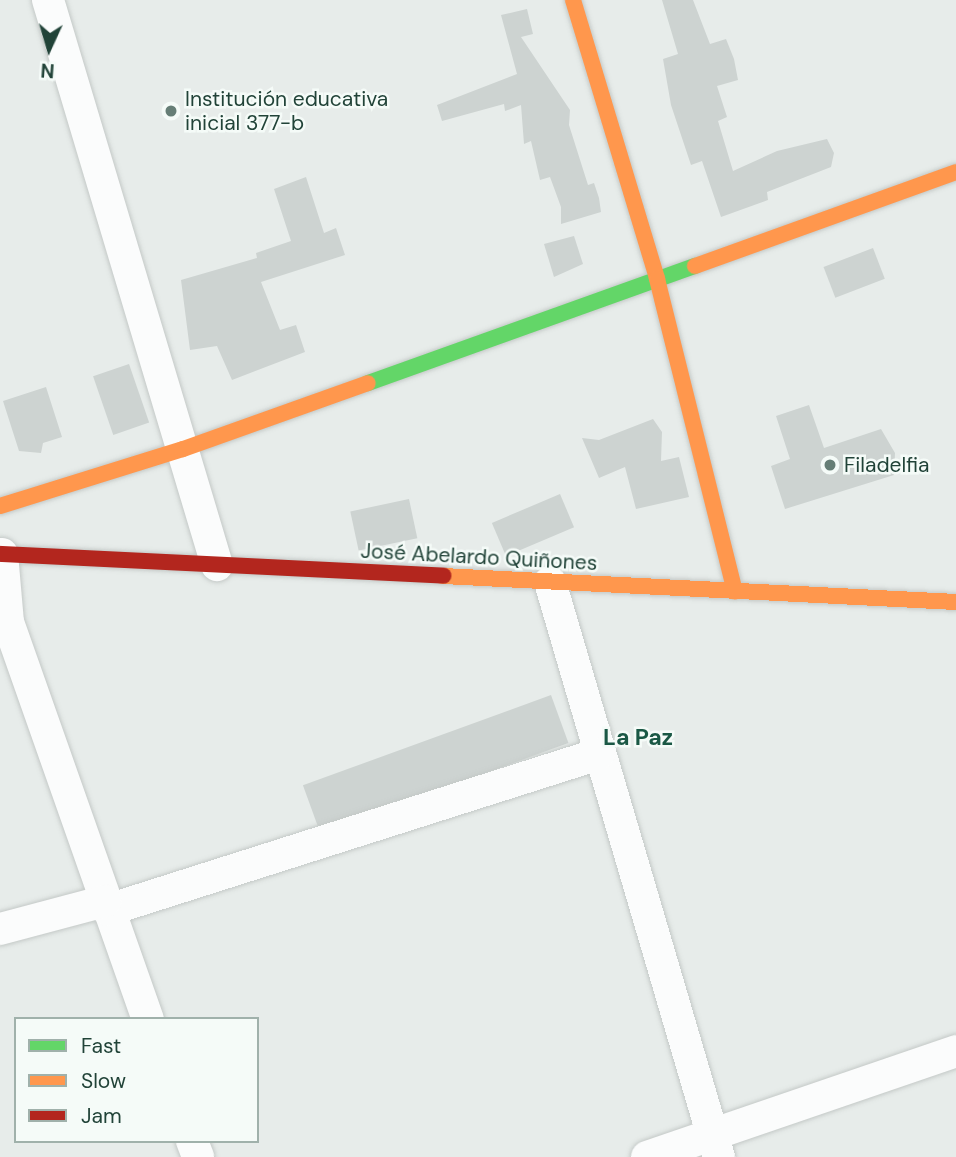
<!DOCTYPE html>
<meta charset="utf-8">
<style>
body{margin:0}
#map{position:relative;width:956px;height:1157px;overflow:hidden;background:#e7ecea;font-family:"DM Sans",sans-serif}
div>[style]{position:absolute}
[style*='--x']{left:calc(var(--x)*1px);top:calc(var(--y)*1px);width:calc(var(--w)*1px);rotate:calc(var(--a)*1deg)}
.building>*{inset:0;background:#cdd3d1;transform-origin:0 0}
.roads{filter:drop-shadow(0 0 2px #c4c9c7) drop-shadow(0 0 2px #c4c9c7)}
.street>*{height:32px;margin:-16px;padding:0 16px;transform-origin:16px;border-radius:16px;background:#fbfcfc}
.fast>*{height:16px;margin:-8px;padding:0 8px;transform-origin:8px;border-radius:8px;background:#63d668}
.slow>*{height:16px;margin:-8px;padding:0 8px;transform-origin:8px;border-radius:8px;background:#ff974d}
.jam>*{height:16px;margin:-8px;padding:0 8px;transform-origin:8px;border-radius:8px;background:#b3261e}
.dots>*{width:19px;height:19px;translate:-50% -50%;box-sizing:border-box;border:4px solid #f5fbf8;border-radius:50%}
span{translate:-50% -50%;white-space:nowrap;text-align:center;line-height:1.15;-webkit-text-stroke:5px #f5fbf8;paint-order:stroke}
.poi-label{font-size:21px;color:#214338}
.left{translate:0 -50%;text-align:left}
.street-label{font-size:21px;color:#214338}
.neighbourhood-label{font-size:23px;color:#1a5845;font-weight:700}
.legend{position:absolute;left:14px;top:1017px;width:245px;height:126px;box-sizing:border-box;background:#f5fbf8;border:2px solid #a0b1ab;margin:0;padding:9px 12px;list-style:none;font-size:21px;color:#214338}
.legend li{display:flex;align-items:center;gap:14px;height:35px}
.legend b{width:35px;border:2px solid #a0b1ab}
.north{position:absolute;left:14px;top:14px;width:70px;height:70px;-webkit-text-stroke:5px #f5fbf8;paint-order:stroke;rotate:184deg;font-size:19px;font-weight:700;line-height:28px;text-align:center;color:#214338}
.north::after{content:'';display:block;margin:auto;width:24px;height:32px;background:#214338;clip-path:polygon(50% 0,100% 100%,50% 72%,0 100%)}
</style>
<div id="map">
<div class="building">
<div style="clip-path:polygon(662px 0,693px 0,710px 44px,726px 39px,734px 59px,738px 80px,717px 86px,727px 117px,718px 121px,733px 171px,777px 151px,827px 139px,834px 153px,831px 167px,767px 192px,768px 200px,721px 217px,702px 161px,691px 165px,671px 105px,663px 59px,678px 54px)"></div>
<div style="clip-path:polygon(527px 9px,533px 34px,521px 37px,570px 110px,569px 125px,588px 185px,594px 183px,599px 198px,601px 212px,561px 224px,561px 207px,550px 177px,540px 180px,531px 141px,524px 144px,521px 105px,505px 111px,504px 104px,442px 121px,437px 105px,517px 74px,501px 15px)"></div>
<div style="clip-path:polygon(306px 177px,324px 233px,336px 228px,345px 255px,261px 282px,280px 330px,296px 325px,305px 352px,232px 380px,217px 346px,190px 350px,181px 280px,257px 258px,256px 253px,291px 241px,274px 189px)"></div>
<div style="clip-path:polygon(574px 236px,583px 264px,554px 277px,544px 244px)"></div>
<div style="left:873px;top:248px;width:33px;height:53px;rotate:69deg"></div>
<div style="left:129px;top:364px;width:62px;height:38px;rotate:71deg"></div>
<div style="clip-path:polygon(46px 387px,62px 437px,43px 443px,41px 453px,19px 451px,3px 401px)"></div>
<div style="clip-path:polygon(809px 405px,824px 448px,881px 429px,895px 453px,894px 475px,785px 509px,771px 466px,790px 459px,776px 416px)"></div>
<div style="clip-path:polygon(653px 419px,662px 432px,661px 461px,679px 457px,689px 497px,636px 509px,625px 467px,599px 478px,582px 438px,599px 440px)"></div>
<div style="left:560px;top:494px;width:36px;height:74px;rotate:67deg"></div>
<div style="left:409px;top:499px;width:40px;height:60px;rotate:78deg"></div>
<div style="left:551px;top:695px;width:51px;height:264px;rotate:70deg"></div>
</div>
<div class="roads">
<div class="street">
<div style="--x:48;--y:0;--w:590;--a:73.35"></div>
<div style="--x:2;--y:554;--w:68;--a:85"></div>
<div style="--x:8;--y:622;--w:421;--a:70.6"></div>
<div style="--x:550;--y:582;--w:599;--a:73.62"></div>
<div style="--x:108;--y:910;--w:515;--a:-17.63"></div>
<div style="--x:0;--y:929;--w:109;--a:-14.9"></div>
<div style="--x:192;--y:1141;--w:17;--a:69"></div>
<div style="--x:647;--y:1157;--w:327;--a:-18.9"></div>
</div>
<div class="fast">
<div style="--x:368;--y:383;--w:347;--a:-19.7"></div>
</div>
<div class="slow">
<div style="--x:573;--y:0;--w:291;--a:73.2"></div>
<div style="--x:657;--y:279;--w:322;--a:76"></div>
<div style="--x:695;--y:266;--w:277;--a:-19.8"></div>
<div style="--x:0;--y:506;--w:192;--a:-17.3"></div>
<div style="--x:183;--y:449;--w:196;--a:-19.6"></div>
<div style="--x:443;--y:576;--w:514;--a:2.9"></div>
</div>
<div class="jam">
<div style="--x:0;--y:554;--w:444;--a:2.8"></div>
</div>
</div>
<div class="dots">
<div style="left:171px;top:111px;background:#667e76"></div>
<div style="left:830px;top:465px;background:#667e76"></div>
</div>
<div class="poi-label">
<span class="left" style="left:185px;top:111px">Institución educativa<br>inicial 377-b</span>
<span class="left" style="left:844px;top:465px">Filadelfia</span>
</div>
<div class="street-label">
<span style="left:479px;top:557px;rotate:3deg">José Abelardo Quiñones</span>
</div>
<div class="neighbourhood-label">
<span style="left:638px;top:737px">La Paz</span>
</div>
<ul class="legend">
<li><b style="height:9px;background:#63d668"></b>Fast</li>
<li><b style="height:9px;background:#ff974d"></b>Slow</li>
<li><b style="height:9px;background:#b3261e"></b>Jam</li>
</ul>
<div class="north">N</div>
</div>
